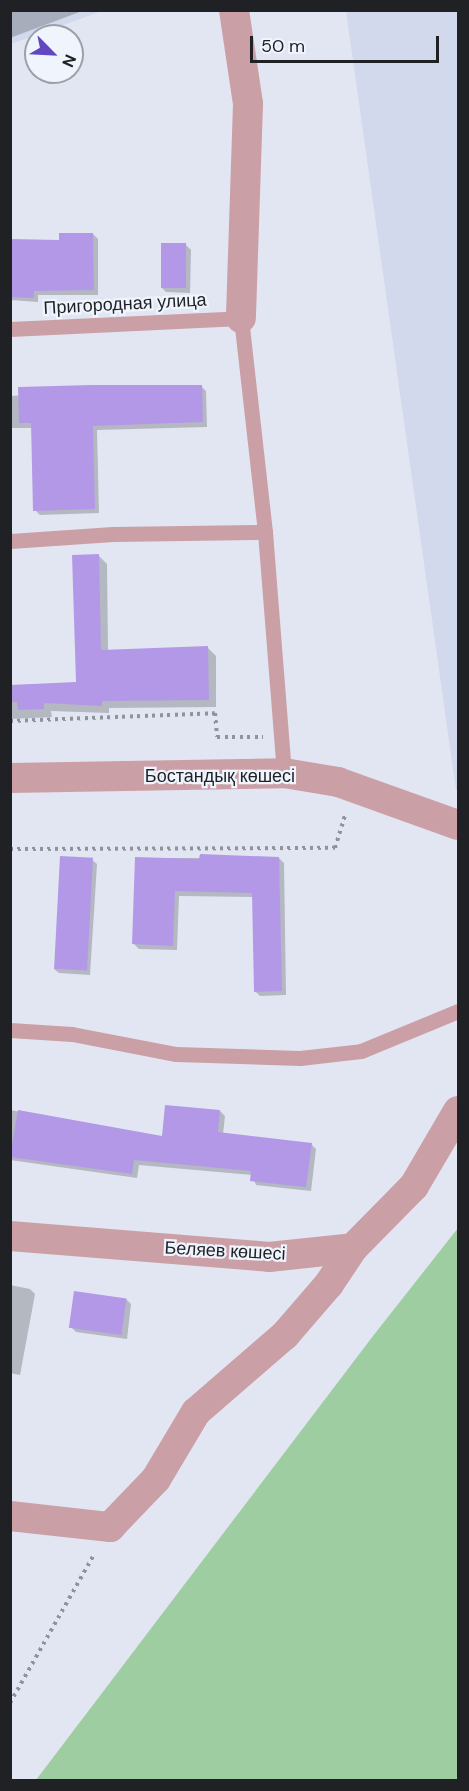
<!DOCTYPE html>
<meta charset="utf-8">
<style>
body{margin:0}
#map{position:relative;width:469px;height:1791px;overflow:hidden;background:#e2e6f2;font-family:"DM Sans",sans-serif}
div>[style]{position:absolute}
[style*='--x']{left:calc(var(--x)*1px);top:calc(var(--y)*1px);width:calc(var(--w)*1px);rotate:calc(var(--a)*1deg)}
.built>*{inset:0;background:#d2d9ec}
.green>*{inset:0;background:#9ecda1}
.shadow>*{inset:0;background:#0003}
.building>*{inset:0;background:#b398e8;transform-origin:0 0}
.path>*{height:4px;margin-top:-2px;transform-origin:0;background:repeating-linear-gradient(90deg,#90939c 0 3px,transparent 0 7.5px)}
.service>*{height:15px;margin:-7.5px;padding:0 7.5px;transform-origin:7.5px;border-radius:7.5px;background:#cb9fa6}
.minor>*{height:30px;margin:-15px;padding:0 15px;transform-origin:15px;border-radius:15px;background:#cb9fa6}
span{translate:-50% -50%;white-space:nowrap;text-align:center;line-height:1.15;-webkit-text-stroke:4.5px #f0f4fd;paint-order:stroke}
.street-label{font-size:18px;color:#1f2125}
.frame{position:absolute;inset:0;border:12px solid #1f2125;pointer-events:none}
.north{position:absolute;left:24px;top:24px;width:60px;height:60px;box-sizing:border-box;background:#f0f4fd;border:2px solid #9ca0a7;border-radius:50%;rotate:114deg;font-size:16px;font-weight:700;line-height:24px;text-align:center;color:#1f2125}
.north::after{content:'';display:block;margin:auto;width:21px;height:27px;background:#6248c0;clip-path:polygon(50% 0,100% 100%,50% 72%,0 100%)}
.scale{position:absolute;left:250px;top:36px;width:189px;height:27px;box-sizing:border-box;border:3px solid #1f2125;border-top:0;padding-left:8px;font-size:18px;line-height:21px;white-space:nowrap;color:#1f2125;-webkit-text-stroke:4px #f0f4fd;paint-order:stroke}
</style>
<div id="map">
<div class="built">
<div style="clip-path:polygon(11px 10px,102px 10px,102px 11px,11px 44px)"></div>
<div style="clip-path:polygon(346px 11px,458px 11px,458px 790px,456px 790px)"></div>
</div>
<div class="green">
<div style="clip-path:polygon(458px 1228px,458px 1780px,36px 1780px,373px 1336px)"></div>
</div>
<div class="shadow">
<div style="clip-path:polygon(10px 10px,85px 10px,10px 38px)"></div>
<div style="clip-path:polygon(93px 234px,98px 239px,98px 295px,38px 295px,38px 302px,10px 300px,10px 241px,60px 242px)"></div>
<div style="clip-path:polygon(186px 245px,191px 250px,190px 293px,166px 292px,161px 287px)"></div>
<div style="clip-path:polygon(201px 386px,206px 391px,207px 427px,97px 430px,99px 513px,40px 515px,35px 510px,33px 428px,10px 428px,10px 396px)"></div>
<div style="clip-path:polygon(98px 555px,107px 564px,108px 651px,207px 647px,216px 656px,216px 707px,109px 708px,109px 713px,51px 711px,52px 717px,10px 719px,10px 686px,77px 684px)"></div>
<div style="clip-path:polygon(136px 858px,279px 858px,284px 863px,286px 995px,260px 996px,255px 991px,254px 897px,179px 896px,177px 950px,139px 949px,134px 944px)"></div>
<div style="clip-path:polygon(92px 860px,97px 864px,90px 975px,59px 973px,54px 969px)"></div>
<div style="clip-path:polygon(10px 1110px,163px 1138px,220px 1111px,225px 1116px,223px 1134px,311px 1144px,316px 1149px,311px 1191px,256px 1185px,252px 1175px,139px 1165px,137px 1178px,10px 1160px)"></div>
<div style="clip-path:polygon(10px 1285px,30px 1289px,35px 1294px,20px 1375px,10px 1373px)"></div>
<div style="clip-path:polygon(126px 1299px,131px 1304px,127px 1339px,76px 1332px,71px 1327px)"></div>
</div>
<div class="building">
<div style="clip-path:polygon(59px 233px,93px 233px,94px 290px,34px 291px,34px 298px,10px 297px,10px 239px,59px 240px)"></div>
<div style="left:161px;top:243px;width:25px;height:45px"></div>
<div style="clip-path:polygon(92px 385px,202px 385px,203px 422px,93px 426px,95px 509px,33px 511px,31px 423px,19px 423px,18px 387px)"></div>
<div style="clip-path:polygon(99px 554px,101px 650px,208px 646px,209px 700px,102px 701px,102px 706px,44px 703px,44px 709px,18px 710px,17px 702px,10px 702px,10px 685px,76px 682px,72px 555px)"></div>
<div style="clip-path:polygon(200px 854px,279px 857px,282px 991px,254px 992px,252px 893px,175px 891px,173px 946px,132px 944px,135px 857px,199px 859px)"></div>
<div style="left:60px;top:856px;width:33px;height:113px;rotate:3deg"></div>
<div style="clip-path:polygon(165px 1105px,220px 1110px,218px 1132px,312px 1143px,306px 1187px,250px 1181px,251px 1171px,134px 1160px,132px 1174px,10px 1157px,18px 1110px,162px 1136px)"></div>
<div style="left:74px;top:1291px;width:53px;height:37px;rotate:8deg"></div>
</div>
<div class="path">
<div style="--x:10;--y:721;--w:205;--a:-2.2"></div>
<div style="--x:215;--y:713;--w:24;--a:85"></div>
<div style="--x:217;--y:737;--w:46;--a:0"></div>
<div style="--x:10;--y:849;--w:325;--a:-0.2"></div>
<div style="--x:335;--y:848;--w:37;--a:-73"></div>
<div style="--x:10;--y:1703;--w:172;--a:-60.5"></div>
</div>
<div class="service">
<div style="--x:10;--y:329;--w:231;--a:-2.7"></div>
<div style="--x:241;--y:318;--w:215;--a:83.6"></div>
<div style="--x:265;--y:532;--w:242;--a:85.5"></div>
<div style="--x:10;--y:541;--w:103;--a:-3.9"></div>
<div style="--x:113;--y:534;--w:152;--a:-0.8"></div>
<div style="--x:10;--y:1030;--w:62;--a:3.7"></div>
<div style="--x:72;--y:1034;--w:106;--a:10.9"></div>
<div style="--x:176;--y:1054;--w:124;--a:1.8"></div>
<div style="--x:300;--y:1058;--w:61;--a:-6.5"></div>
<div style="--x:361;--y:1051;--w:105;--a:-22.4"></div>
</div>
<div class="minor">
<div style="--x:234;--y:10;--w:95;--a:81.5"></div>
<div style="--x:248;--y:104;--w:214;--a:91.9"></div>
<div style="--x:10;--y:778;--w:274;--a:-1"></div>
<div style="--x:284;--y:773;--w:55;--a:9.5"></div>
<div style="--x:338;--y:782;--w:127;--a:19.7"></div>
<div style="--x:10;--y:1236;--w:260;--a:4.6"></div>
<div style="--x:269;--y:1257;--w:84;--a:-6.1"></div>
<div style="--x:353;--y:1248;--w:87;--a:-45.5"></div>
<div style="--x:414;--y:1186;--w:87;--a:-59.6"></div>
<div style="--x:10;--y:1516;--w:101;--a:6.3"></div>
<div style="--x:110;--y:1527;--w:66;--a:-46.2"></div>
<div style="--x:156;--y:1479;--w:78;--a:-59.2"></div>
<div style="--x:196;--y:1412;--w:118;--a:-40.9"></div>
<div style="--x:285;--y:1335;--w:67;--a:-49.2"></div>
<div style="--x:329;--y:1284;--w:43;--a:-56.3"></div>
</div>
<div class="street-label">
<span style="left:125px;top:304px;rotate:-3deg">Пригородная улица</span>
<span style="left:220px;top:776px">Бостандық көшесі</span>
<span style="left:225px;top:1251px;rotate:3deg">Беляев көшесі</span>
</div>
<div class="frame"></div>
<div class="north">N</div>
<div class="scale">50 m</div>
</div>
